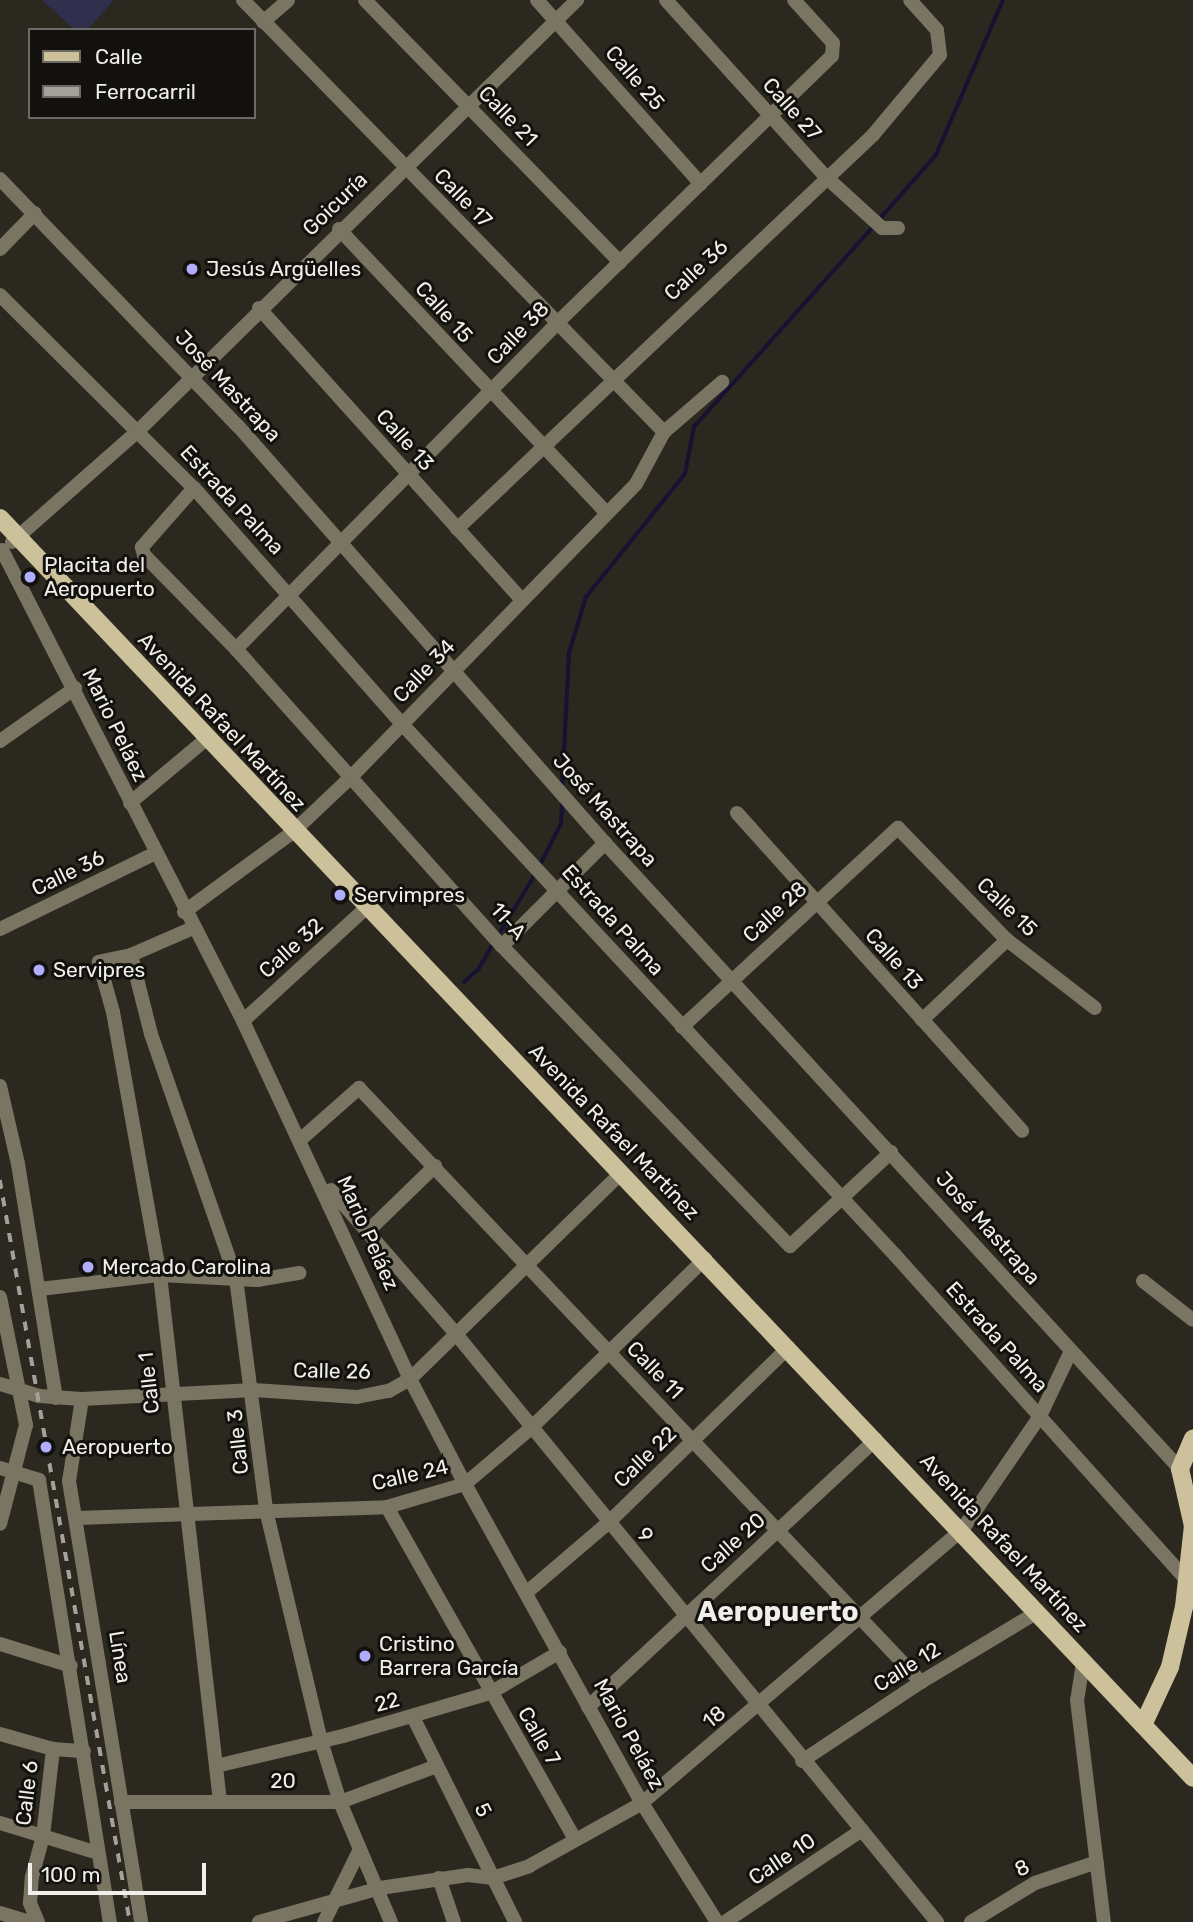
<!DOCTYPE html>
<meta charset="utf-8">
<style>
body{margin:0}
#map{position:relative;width:1193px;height:1922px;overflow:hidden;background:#2b281f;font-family:Rubik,sans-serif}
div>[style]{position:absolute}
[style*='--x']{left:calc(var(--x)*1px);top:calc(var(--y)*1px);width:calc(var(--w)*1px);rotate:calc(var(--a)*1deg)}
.green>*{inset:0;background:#312f4e}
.stream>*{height:3.5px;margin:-1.75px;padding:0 1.75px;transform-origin:1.75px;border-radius:1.75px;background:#161232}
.minor>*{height:14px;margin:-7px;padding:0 7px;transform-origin:7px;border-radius:7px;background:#7a7462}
.major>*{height:18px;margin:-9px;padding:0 9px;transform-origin:9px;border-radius:9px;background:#ccc19b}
.rail>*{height:3.5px;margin-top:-1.75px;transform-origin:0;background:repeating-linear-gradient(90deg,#a4a19a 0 9px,transparent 0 18px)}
.dots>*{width:19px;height:19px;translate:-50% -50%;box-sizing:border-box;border:4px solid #12110d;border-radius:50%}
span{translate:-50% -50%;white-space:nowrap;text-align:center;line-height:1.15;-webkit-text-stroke:6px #12110d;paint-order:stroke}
.street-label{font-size:21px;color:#f1efe9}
.poi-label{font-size:21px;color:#f1efe9}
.left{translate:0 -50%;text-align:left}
.district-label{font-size:28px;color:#f1efe9;font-weight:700}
.legend{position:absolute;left:28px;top:28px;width:228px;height:91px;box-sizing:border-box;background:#12110d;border:2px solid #6b6a65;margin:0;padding:9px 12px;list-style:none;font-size:21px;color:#f1efe9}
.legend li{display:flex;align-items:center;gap:14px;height:35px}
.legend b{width:35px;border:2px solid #6b6a65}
.scale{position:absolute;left:28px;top:1863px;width:178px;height:32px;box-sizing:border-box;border:4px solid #f1efe9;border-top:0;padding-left:9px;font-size:21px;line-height:24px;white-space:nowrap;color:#f1efe9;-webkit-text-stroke:5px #12110d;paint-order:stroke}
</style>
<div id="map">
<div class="green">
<div style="clip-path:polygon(42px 0,114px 0,87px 30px,75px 30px)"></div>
</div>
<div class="stream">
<div style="--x:878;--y:221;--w:88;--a:-48.7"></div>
<div style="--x:936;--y:155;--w:169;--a:-66.6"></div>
<div style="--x:562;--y:788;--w:135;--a:-87"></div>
<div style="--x:569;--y:653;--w:59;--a:-73.1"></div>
<div style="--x:586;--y:597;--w:158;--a:-51.2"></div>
<div style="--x:685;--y:474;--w:48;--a:-79.2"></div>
<div style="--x:694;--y:427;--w:268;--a:-48.2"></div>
<div style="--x:539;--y:867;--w:48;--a:-62.9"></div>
<div style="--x:561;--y:824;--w:22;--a:-87"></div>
<div style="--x:498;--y:936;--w:74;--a:-58.9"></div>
<div style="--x:464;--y:982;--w:18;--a:-41"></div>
<div style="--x:478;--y:970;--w:32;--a:-60"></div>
</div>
<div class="minor">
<div style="--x:243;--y:0;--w:603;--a:45.74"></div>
<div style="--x:664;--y:432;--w:77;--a:-40.8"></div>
<div style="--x:365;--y:0;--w:366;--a:45.8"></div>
<div style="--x:537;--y:0;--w:246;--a:48.3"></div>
<div style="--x:666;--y:0;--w:239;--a:47.9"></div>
<div style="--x:826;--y:177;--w:76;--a:42.3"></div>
<div style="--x:882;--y:228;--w:16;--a:0"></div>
<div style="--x:263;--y:22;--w:33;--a:-41"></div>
<div style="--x:0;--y:179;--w:343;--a:46.1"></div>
<div style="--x:238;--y:426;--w:555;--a:48.65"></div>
<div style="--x:605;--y:843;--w:850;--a:47.43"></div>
<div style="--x:339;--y:229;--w:389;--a:46.7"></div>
<div style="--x:0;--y:249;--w:50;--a:-45.8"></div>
<div style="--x:0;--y:295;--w:274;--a:44.9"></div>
<div style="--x:194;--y:488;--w:315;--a:48.6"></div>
<div style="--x:402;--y:724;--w:725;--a:47.13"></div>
<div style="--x:895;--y:1255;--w:438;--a:48.1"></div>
<div style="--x:259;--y:308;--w:392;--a:48"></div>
<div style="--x:194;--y:488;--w:79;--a:131.4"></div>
<div style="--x:142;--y:547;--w:8;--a:76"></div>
<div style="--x:144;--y:555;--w:132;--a:45.6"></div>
<div style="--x:236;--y:649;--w:399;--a:48.2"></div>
<div style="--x:502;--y:946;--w:416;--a:46.2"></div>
<div style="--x:790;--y:1246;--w:138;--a:-42.9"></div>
<div style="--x:457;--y:529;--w:573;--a:-43.44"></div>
<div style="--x:873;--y:135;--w:104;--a:-50.1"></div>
<div style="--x:940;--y:55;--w:25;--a:-97"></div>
<div style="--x:937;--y:30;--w:40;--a:-132"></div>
<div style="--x:12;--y:542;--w:169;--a:-41.4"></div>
<div style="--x:139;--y:430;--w:614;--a:-44.47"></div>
<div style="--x:2;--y:550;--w:529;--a:62.9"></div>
<div style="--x:243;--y:1021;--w:395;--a:65"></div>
<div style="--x:410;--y:1379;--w:119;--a:62.4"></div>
<div style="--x:465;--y:1484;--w:365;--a:61"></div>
<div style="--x:642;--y:1803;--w:141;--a:57.8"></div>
<div style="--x:236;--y:649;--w:455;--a:-45.4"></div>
<div style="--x:555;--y:325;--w:386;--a:-44.2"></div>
<div style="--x:832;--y:56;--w:13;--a:-86"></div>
<div style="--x:833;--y:43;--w:58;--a:-132.2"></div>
<div style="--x:0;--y:741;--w:92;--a:-35.2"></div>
<div style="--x:130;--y:803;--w:98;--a:-40"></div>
<div style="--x:737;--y:813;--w:427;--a:48.1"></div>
<div style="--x:184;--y:912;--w:135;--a:-36.3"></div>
<div style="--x:293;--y:832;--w:80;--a:-43.5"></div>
<div style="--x:351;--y:777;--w:409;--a:-45.8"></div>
<div style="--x:636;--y:484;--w:59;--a:-61.7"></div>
<div style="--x:193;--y:928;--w:68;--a:156.5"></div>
<div style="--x:131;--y:955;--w:33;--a:168"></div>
<div style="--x:99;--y:962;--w:52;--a:74.4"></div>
<div style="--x:113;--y:1012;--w:267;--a:79.9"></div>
<div style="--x:160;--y:1275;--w:530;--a:83.5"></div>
<div style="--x:0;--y:929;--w:171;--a:-26"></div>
<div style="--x:502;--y:946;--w:146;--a:-45"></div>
<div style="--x:131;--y:955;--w:81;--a:75.8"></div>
<div style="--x:151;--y:1034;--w:258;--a:70.8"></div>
<div style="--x:236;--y:1278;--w:234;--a:82.6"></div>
<div style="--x:266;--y:1510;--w:237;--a:76.6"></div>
<div style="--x:321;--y:1741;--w:64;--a:72.7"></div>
<div style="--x:340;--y:1802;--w:130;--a:67"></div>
<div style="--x:922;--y:1020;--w:117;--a:-43.3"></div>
<div style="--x:243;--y:1021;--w:168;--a:-42.6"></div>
<div style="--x:682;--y:1027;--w:294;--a:-42.7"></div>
<div style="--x:898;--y:828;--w:156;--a:45.8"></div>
<div style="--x:1007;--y:940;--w:111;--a:37.7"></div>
<div style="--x:0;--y:1086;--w:80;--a:77"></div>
<div style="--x:18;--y:1164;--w:237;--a:80.8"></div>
<div style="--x:300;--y:1140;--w:79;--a:-41.4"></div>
<div style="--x:359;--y:1088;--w:818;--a:46.59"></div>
<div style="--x:331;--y:1190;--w:191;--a:49"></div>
<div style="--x:456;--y:1334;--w:760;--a:50.72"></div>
<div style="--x:367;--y:1232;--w:95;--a:-44.1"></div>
<div style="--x:1143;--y:1281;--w:63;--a:38"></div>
<div style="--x:40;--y:1289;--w:121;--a:-6.7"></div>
<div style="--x:160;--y:1275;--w:97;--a:3"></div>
<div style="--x:257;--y:1280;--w:43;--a:-9.5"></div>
<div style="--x:0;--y:1297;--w:131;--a:78.5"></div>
<div style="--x:26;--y:1425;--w:102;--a:104.7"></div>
<div style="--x:0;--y:1384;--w:41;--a:17.1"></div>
<div style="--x:39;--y:1396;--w:43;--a:4"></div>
<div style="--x:82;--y:1399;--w:172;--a:-3"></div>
<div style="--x:254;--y:1390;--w:103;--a:3.9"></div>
<div style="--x:357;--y:1397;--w:33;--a:-11"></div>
<div style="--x:389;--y:1391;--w:24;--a:-30"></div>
<div style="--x:410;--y:1379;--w:295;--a:-44.3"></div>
<div style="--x:82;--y:1399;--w:83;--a:99"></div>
<div style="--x:69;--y:1481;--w:447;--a:80.7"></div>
<div style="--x:0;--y:1468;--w:41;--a:17.1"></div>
<div style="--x:39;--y:1480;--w:448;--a:80.9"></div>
<div style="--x:387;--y:1507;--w:380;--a:60.5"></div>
<div style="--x:77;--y:1518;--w:310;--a:-2"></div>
<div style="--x:387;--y:1507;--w:81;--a:-16.4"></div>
<div style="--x:465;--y:1484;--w:87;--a:-40.3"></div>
<div style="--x:531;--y:1428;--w:243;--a:-44.2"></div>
<div style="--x:526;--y:1593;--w:108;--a:-40.5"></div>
<div style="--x:608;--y:1523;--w:252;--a:-44.2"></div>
<div style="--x:0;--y:1644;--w:74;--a:17.2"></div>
<div style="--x:1083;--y:1663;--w:37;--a:99"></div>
<div style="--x:1077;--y:1700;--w:224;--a:83.1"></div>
<div style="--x:588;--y:1707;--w:393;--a:-42.9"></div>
<div style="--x:413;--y:1717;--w:229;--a:63.5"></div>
<div style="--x:0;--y:1734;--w:55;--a:15.8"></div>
<div style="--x:53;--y:1749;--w:31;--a:4"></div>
<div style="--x:802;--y:1761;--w:143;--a:-33.6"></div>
<div style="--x:921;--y:1682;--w:134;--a:-31"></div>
<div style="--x:216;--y:1766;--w:130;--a:-13.3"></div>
<div style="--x:343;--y:1736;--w:153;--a:-16.3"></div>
<div style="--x:490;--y:1693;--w:81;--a:-30.4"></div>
<div style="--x:121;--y:1802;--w:219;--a:0"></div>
<div style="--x:340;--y:1802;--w:103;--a:-20.4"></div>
<div style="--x:0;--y:1823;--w:102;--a:17"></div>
<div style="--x:439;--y:1878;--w:46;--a:71.2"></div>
<div style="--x:0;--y:1913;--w:31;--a:17"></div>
<div style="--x:38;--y:1922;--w:21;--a:-113"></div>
<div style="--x:30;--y:1903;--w:26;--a:-86"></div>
<div style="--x:32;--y:1877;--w:42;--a:-75"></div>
<div style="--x:43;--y:1836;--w:88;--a:-83.4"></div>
<div style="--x:259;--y:1922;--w:126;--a:-15.7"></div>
<div style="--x:380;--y:1888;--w:89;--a:-8.4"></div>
<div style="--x:468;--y:1875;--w:25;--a:7"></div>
<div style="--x:493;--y:1878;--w:38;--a:-18"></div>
<div style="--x:529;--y:1866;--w:129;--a:-29.1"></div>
<div style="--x:642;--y:1803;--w:421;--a:-40.5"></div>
<div style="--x:962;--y:1530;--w:138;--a:-55.6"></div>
<div style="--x:1040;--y:1416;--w:70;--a:-64.5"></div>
<div style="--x:324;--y:1922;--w:81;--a:-63.7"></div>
<div style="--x:725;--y:1922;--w:165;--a:-33.9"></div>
<div style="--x:971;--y:1922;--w:75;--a:-31.4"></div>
<div style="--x:1035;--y:1883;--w:65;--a:-18.7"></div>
</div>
<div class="major">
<div style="--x:0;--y:518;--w:1735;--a:46.56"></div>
<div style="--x:1143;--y:1725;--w:64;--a:-65"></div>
<div style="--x:1170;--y:1667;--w:62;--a:-76.9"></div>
<div style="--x:1184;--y:1607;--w:81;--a:-83.7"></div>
<div style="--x:1193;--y:1526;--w:58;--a:-102.8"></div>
<div style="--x:1180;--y:1469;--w:33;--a:-67"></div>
</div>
<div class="rail">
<div style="--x:0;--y:1180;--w:753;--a:80.06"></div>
</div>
<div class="dots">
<div style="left:192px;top:269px;background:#b0aefa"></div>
<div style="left:30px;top:577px;background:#b0aefa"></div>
<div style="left:340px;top:895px;background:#b0aefa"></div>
<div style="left:39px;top:970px;background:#b0aefa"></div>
<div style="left:88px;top:1267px;background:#b0aefa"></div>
<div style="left:46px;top:1447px;background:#b0aefa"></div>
<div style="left:365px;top:1656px;background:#b0aefa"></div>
</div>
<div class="street-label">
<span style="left:635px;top:78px;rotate:49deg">Calle 25</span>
<span style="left:792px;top:109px;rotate:48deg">Calle 27</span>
<span style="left:508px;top:116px;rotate:46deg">Calle 21</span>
<span style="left:463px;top:198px;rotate:46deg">Calle 17</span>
<span style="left:335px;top:204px;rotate:-44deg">Goicuría</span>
<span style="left:696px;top:270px;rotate:-43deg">Calle 36</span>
<span style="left:444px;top:312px;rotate:48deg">Calle 15</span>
<span style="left:518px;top:333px;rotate:-46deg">Calle 38</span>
<span style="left:228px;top:386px;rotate:47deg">José Mastrapa</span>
<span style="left:405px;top:440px;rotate:48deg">Calle 13</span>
<span style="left:232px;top:500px;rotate:47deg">Estrada Palma</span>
<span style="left:424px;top:671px;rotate:-46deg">Calle 34</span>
<span style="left:222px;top:722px;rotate:47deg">Avenida Rafael Martínez</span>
<span style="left:115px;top:725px;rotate:64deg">Mario Peláez</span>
<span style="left:605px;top:810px;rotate:48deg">José Mastrapa</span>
<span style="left:68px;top:873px;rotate:-26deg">Calle 36</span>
<span style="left:1007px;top:907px;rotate:44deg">Calle 15</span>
<span style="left:775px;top:912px;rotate:-43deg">Calle 28</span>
<span style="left:613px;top:920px;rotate:48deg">Estrada Palma</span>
<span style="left:508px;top:921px;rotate:48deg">11-A</span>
<span style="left:291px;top:948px;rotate:-42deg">Calle 32</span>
<span style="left:894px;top:959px;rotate:48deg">Calle 13</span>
<span style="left:614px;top:1132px;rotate:46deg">Avenida Rafael Martínez</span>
<span style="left:988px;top:1228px;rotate:48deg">José Mastrapa</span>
<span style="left:368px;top:1233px;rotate:66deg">Mario Peláez</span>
<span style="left:997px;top:1337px;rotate:48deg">Estrada Palma</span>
<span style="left:655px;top:1370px;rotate:46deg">Calle 11</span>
<span style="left:332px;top:1371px;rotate:1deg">Calle 26</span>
<span style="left:149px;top:1383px;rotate:-96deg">Calle 1</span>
<span style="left:238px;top:1442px;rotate:-96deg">Calle 3</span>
<span style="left:645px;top:1457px;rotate:-44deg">Calle 22</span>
<span style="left:410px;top:1475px;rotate:-13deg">Calle 24</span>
<span style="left:645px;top:1535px;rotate:51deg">9</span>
<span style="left:733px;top:1543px;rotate:-42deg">Calle 20</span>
<span style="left:1004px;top:1543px;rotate:47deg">Avenida Rafael Martínez</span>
<span style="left:120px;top:1657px;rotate:81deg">Línea</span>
<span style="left:907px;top:1667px;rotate:-32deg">Calle 12</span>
<span style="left:387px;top:1702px;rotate:-15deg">22</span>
<span style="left:714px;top:1717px;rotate:-39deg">18</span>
<span style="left:629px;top:1734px;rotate:61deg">Mario Peláez</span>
<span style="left:539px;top:1736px;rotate:60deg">Calle 7</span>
<span style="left:283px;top:1781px">20</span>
<span style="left:27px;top:1793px;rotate:-83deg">Calle 6</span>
<span style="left:483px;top:1810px;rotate:63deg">5</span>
<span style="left:782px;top:1859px;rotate:-34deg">Calle 10</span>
<span style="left:1022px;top:1868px;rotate:-27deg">8</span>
</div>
<div class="poi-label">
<span class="left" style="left:206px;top:269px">Jesús Argüelles</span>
<span class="left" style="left:44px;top:577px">Placita del<br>Aeropuerto</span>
<span class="left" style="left:354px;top:895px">Servimpres</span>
<span class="left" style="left:53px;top:970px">Servipres</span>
<span class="left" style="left:102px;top:1267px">Mercado Carolina</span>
<span class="left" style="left:62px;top:1447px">Aeropuerto</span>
<span class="left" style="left:379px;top:1656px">Cristino<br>Barrera García</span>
</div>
<div class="district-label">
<span style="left:778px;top:1612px">Aeropuerto</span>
</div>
<ul class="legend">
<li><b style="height:9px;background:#ccc19b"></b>Calle</li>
<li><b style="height:9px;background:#a4a19a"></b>Ferrocarril</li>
</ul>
<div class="scale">100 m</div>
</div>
